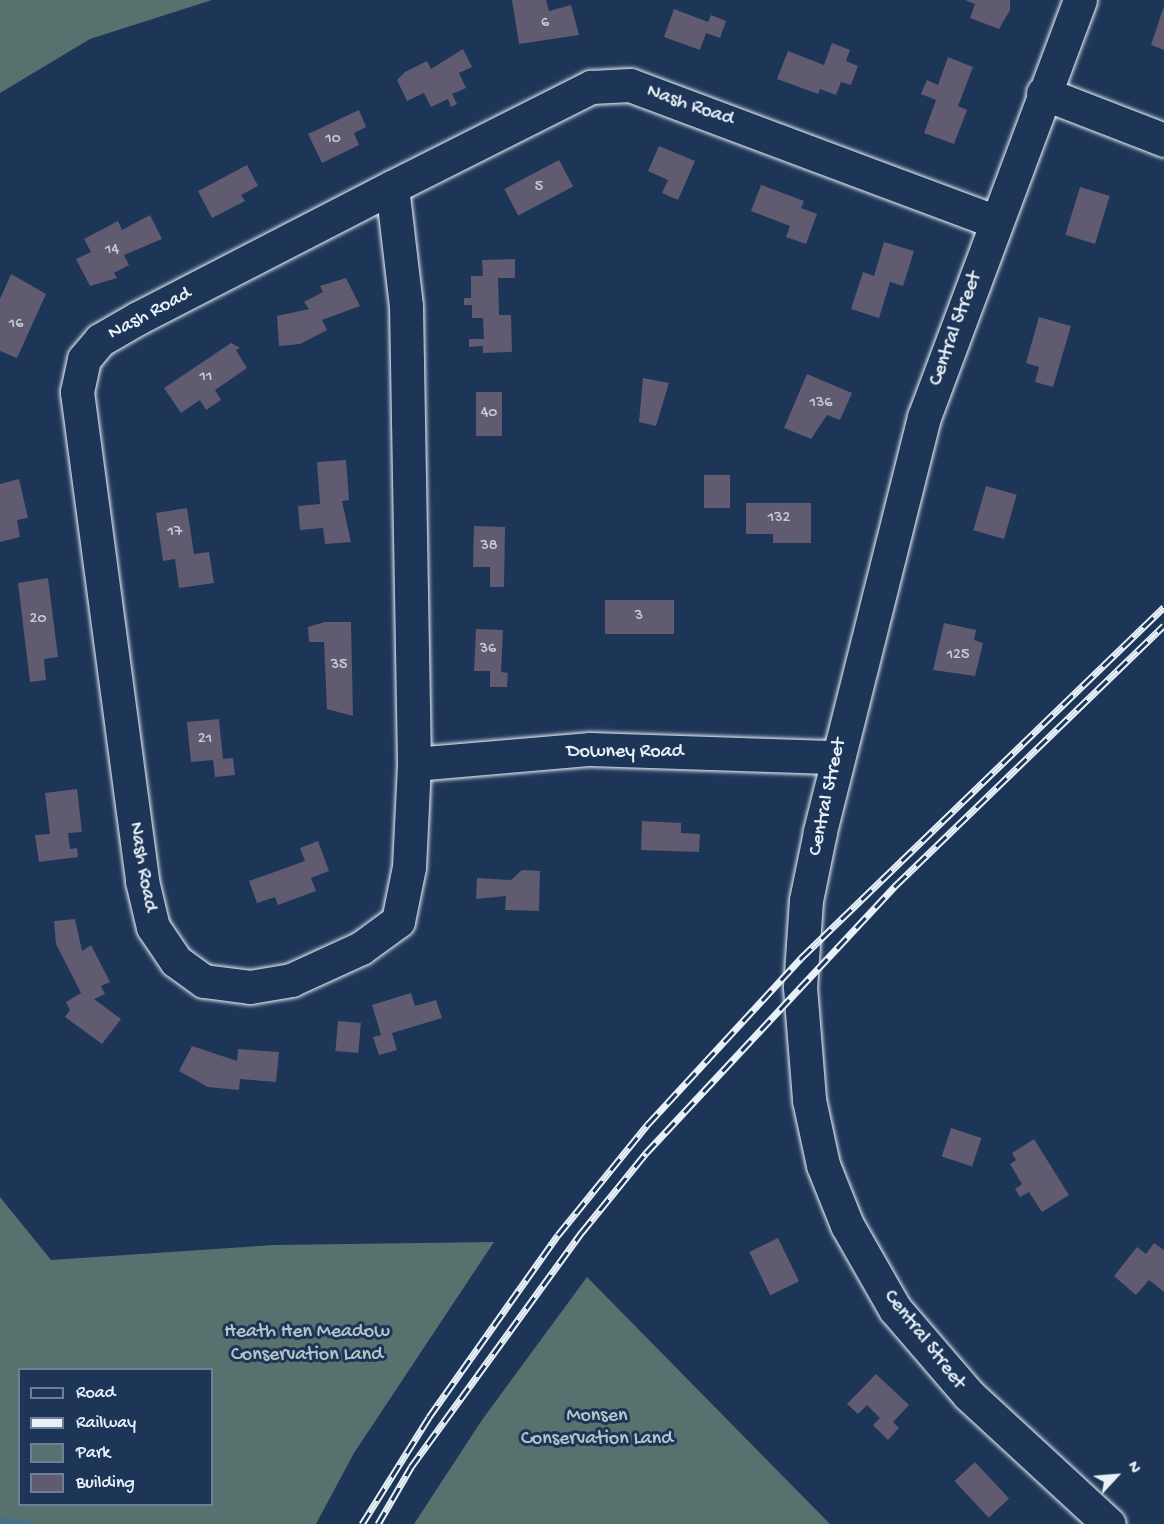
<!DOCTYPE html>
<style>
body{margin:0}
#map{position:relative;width:1164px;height:1524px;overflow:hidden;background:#1d3557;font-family:"Gochi Hand",sans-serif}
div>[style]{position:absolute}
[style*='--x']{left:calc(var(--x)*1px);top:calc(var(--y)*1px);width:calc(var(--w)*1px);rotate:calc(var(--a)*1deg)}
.green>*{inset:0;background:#57716e}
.stream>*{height:8px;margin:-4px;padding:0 4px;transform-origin:4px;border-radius:4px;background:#45708b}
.building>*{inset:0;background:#605b70;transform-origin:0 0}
.roads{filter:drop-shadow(0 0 2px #e8f1f8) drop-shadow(0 0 2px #e8f1f8)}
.minor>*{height:33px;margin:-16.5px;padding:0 16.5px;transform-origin:16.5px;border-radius:16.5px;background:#1d3557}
.rail>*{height:7px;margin-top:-3.5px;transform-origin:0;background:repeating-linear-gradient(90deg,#1d3557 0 14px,#e8f1f8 0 28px);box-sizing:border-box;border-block:2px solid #e8f1f8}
span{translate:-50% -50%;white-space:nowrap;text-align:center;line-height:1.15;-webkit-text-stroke:6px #1d3557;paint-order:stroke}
.number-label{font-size:16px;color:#c6ccd6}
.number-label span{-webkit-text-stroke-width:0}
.street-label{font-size:20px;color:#e8f1f8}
.park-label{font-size:20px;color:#b5c4c8}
.legend{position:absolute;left:18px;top:1368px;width:195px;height:138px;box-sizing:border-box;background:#1d3557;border:2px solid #6e8097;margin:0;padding:8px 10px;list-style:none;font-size:18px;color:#e8f1f8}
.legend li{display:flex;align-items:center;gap:12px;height:30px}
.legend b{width:30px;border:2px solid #6e8097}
.north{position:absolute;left:1086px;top:1446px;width:60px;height:60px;-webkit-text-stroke:4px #1d3557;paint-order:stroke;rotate:64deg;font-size:16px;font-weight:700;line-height:24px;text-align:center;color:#e8f1f8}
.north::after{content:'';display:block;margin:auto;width:21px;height:27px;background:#e8f1f8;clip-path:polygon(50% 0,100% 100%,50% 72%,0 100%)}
</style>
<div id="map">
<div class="green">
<div style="clip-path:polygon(0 0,212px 0,90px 39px,0 93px)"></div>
<div style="clip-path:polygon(evenodd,0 1197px,51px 1260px,274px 1245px,494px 1242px,354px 1453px,316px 1524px,0 1524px,0 1197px,20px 1370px,212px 1370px,212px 1504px,20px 1504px,20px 1370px)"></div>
<div style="clip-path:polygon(587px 1277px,830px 1524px,414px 1524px,482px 1420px)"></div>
</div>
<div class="stream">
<div style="--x:0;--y:1522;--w:27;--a:4"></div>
</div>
<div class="building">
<div style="clip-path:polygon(512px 0,546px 0,549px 11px,571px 5px,579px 35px,519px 44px)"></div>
<div style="clip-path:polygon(965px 0,1010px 0,1010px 10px,999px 29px,970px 18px,975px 4px)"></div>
<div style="clip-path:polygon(1164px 6px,1164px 50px,1151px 45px)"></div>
<div style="clip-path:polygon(674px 9px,708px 22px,711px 15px,726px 21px,720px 38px,706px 33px,700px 50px,664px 37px)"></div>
<div style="clip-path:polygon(832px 43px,850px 50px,846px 61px,858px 66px,851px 85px,841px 82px,836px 95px,820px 89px,818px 94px,777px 79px,788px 51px,824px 65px)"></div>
<div style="clip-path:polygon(463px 49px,472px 67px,459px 73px,466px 88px,452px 94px,457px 104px,451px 107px,448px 99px,431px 107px,424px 93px,407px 101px,397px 80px,405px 72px,427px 61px,431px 69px)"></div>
<div style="clip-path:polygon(948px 57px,973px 67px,958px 106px,967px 110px,954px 144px,924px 133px,936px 100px,921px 94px,927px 80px,938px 85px)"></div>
<div style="clip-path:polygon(359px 110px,366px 127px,354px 133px,359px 145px,322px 163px,308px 134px)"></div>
<div style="clip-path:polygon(659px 146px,695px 161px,678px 200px,662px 193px,668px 180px,648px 171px)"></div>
<div style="left:559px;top:160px;width:30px;height:62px;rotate:62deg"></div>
<div style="clip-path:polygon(247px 165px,258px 186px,241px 195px,245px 201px,212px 218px,198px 191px)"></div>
<div style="clip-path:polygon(761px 185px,804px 201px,801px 208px,817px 214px,806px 244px,786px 237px,790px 226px,751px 211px)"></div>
<div style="left:1080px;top:187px;width:31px;height:50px;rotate:17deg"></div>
<div style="clip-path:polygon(150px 215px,162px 239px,124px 255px,129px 265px,114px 273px,117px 278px,90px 286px,76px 259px,91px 252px,84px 239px,118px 221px,122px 230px)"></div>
<div style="clip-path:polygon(884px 242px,914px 251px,903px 286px,890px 282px,879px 318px,851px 309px,863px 272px,874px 276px)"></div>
<div style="clip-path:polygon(515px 259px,515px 278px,498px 278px,499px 315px,511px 315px,512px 352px,483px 353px,483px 346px,469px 347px,469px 339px,484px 339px,483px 318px,472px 318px,472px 305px,464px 305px,464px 298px,471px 298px,471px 276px,483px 276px,482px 260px)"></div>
<div style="clip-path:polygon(11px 274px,46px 294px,17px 358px,0 351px,0 299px)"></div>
<div style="clip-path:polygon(346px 278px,360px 306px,322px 320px,327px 330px,300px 344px,279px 346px,277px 316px,309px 309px,304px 302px,323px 292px,320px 286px)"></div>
<div style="clip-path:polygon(1039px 317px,1071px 326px,1053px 387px,1035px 382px,1039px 367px,1026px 363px)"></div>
<div style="clip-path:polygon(231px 343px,240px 348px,236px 350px,247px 368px,215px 390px,221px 400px,206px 410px,200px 400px,181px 413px,164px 388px)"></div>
<div style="clip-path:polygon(807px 374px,852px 393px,840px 420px,827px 415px,811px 439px,784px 428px)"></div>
<div style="clip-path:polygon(643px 378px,669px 383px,656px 426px,639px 422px)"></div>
<div style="left:476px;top:392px;width:26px;height:44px"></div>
<div style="clip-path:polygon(346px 460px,349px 500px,342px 501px,351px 542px,325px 544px,323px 528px,300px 530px,298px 506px,320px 504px,317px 462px)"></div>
<div style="left:704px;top:475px;width:26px;height:33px"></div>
<div style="clip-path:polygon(19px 479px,28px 518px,17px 520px,20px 537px,0 542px,0 484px)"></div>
<div style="left:986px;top:486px;width:32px;height:46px;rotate:16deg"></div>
<div style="clip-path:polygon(746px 503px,811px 503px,811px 543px,773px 543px,773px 534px,746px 534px)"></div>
<div style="clip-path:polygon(187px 508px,194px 554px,209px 552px,214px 583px,179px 588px,175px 559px,163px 561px,156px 513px)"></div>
<div style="clip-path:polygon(474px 526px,505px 527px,504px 587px,490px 587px,490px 567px,473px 567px)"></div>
<div style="clip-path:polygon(48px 578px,58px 657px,44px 659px,46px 680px,30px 682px,18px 583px)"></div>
<div style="left:605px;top:600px;width:69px;height:34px"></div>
<div style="clip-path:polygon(325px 622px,351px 622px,353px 716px,327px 709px,324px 642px,309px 642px,308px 627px)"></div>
<div style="clip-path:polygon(944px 623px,976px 630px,974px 640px,983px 643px,975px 676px,933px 670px)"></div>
<div style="clip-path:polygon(476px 629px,503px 630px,501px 672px,508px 673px,507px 687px,490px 687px,490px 671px,474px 671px)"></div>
<div style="clip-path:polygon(219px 719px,223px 759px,233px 758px,235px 775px,215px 777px,213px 760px,191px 762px,187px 722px)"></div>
<div style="clip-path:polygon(77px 789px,82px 832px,68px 833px,70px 849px,77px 848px,78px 857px,39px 862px,35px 835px,50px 834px,45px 793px)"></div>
<div style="clip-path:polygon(642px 821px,681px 823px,681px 833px,700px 834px,699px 852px,641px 850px)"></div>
<div style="clip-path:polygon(318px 841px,329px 871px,311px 878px,316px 891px,278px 905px,275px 897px,257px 903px,249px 881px,305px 861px,300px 848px)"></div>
<div style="clip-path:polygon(522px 870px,540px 871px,539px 911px,505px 910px,506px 896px,476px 899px,477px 878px,511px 880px)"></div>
<div style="clip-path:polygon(75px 919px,82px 951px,91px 945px,110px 982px,101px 986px,105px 994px,94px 999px,121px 1019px,102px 1044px,65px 1017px,70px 1010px,66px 1002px,81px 993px,56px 944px,54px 921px)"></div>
<div style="clip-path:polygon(411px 993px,415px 1006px,436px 1000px,442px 1018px,392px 1033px,397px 1050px,379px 1055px,373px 1037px,381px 1035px,372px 1005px)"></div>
<div style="left:338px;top:1021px;width:23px;height:30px;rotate:5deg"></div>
<div style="clip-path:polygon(192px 1046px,237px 1061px,238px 1049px,279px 1052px,276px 1082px,240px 1079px,239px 1090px,208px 1087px,179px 1071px)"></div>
<div style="left:951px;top:1128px;width:32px;height:30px;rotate:18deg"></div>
<div style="clip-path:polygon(1034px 1139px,1069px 1195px,1042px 1212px,1029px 1192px,1020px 1197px,1015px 1189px,1022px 1184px,1010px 1164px,1016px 1160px,1012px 1153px)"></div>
<div style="left:778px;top:1238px;width:48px;height:32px;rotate:64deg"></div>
<div style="clip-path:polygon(1154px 1243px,1164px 1250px,1164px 1292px,1149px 1280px,1136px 1295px,1114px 1276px,1137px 1247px,1146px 1254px)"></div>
<div style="clip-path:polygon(876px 1374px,909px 1405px,893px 1422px,899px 1428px,888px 1440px,873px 1425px,880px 1418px,867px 1405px,858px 1414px,847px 1404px)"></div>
<div style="left:975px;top:1462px;width:50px;height:28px;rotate:47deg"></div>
</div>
<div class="roads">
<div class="minor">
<div style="--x:1080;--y:0;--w:445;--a:110.5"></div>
<div style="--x:924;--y:417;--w:428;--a:104.1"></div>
<div style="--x:820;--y:832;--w:69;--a:101.6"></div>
<div style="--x:806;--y:900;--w:87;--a:93.9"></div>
<div style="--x:800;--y:987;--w:113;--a:85.4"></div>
<div style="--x:809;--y:1100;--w:66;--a:77.8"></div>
<div style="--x:823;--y:1165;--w:65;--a:68.2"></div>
<div style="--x:847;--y:1225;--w:97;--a:60.3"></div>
<div style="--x:895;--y:1309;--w:113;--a:49.3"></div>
<div style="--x:969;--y:1395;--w:190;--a:42.7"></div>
<div style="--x:1043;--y:93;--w:130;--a:21.2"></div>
<div style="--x:392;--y:187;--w:286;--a:152.7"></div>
<div style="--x:138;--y:318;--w:44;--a:149.9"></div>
<div style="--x:100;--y:340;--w:25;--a:130"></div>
<div style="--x:84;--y:359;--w:34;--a:102"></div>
<div style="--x:77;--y:392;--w:493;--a:82.4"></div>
<div style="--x:142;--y:881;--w:47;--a:76.6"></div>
<div style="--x:153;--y:927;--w:41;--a:55.9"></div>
<div style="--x:176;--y:961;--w:34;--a:36"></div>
<div style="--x:204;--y:981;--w:46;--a:7.4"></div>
<div style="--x:250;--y:987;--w:42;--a:-9.7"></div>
<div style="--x:291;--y:980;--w:77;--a:-24.6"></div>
<div style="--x:361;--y:948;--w:46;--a:-36.1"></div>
<div style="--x:398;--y:921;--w:55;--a:-78.5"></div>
<div style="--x:409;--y:867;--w:103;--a:-87.2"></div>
<div style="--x:414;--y:764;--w:458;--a:-91"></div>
<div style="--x:406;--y:306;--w:120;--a:-96.7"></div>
<div style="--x:392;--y:187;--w:223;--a:-26.7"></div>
<div style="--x:591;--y:87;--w:39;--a:-3"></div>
<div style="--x:630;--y:85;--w:389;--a:20.5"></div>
<div style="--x:414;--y:764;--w:177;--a:-4.9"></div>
<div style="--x:590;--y:749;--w:247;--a:1.9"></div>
</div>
</div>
<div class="rail">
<div style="--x:362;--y:1524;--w:126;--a:-57.9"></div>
<div style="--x:429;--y:1417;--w:223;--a:-54.7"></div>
<div style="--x:558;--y:1235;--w:143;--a:-51"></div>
<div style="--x:648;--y:1124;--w:226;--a:-47.3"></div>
<div style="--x:801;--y:958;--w:505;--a:-44.04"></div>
<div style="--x:378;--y:1524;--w:66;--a:-59.9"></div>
<div style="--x:411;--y:1467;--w:291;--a:-54"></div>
<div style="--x:582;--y:1232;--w:102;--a:-51"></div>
<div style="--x:646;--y:1153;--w:367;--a:-47"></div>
<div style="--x:896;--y:885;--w:373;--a:-44.1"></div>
</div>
<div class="number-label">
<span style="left:545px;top:24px">6</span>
<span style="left:333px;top:140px">10</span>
<span style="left:539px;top:188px">5</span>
<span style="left:112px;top:251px">14</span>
<span style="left:16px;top:325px">16</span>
<span style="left:206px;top:378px">11</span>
<span style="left:821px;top:404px">136</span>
<span style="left:489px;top:414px">40</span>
<span style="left:779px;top:519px">132</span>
<span style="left:175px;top:533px">17</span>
<span style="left:489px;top:547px">38</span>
<span style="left:639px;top:617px">3</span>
<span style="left:38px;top:620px">20</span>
<span style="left:488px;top:650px">36</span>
<span style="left:958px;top:656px">125</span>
<span style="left:339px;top:666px">35</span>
<span style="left:205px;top:740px">21</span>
</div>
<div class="street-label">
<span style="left:690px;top:106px;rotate:19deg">Nash Road</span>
<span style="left:150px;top:314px;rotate:-28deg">Nash Road</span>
<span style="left:956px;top:329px;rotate:-70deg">Central Street</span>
<span style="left:625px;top:752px">Downey Road</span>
<span style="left:828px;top:797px;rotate:-78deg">Central Street</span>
<span style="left:142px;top:867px;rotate:80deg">Nash Road</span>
<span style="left:924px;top:1340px;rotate:52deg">Central Street</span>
</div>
<div class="park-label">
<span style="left:307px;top:1344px">Heath Hen Meadow<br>Conservation Land</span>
<span style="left:597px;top:1428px">Monsen<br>Conservation Land</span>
</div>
<ul class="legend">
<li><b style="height:8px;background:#1d3557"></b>Road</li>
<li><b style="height:8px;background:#e8f1f8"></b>Railway</li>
<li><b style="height:16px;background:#57716e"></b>Park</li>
<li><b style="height:16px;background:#605b70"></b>Building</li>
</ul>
<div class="north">N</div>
</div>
